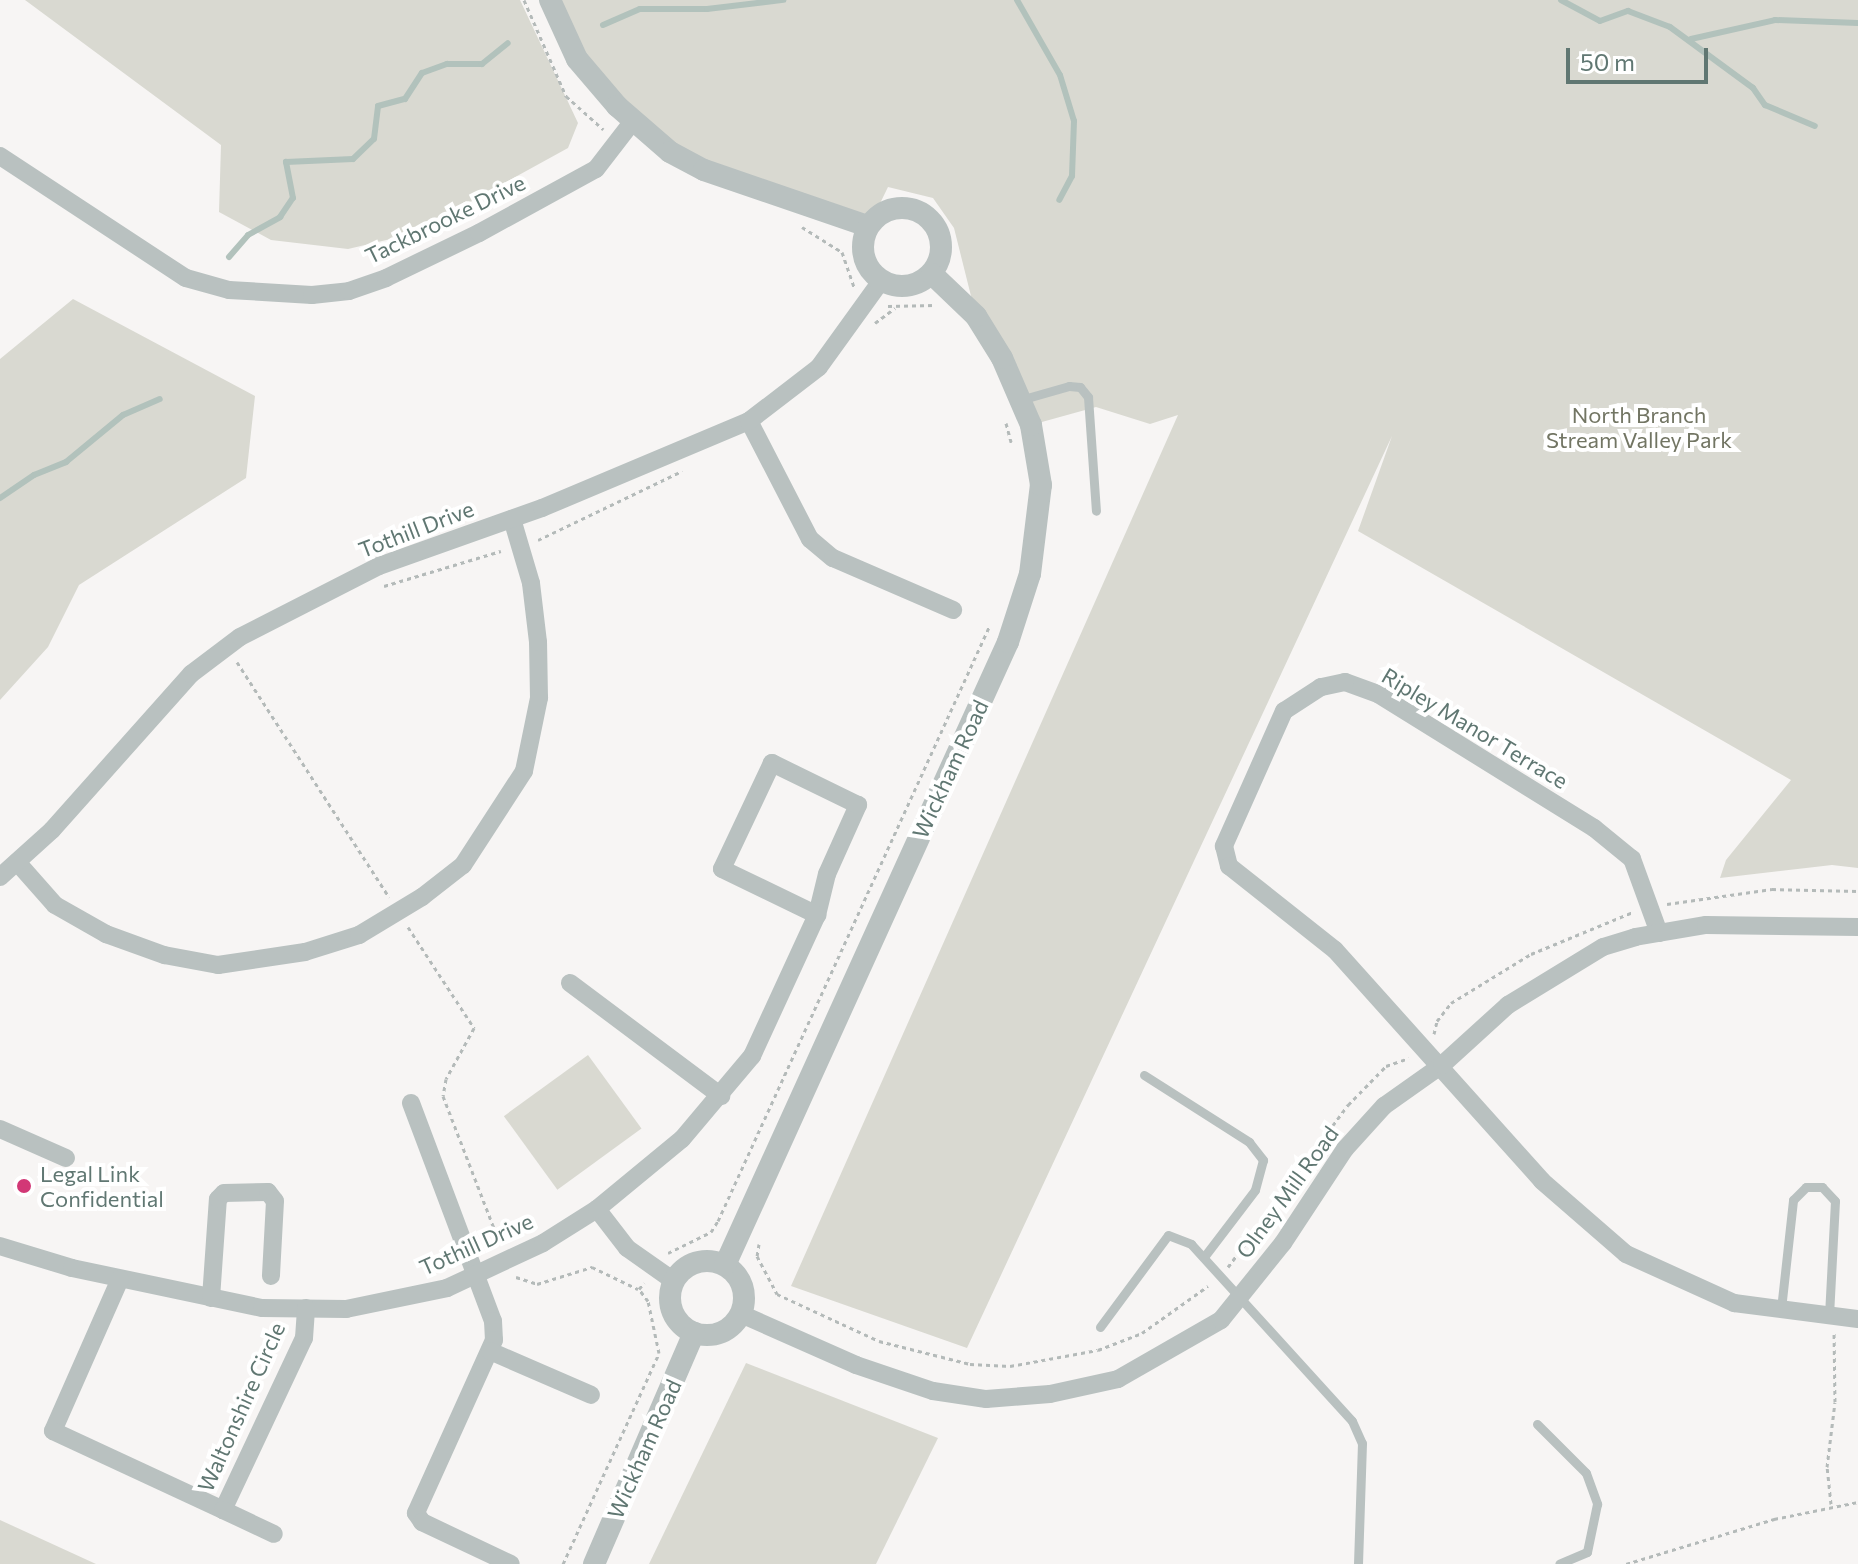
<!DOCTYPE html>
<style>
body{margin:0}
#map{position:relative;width:1858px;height:1564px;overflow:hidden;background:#f7f5f4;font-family:Commissioner,sans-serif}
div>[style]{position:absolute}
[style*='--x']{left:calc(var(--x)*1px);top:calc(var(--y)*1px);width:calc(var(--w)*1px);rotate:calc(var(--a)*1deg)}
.green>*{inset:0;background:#d9d9d1;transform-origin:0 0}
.stream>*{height:6px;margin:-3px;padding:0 3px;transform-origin:3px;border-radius:3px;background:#b2c2bc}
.path>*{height:3px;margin-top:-1.5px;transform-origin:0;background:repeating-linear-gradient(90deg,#b4bab9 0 4px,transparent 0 8px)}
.service>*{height:9px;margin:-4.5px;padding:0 4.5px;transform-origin:4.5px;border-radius:4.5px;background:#b9c1c0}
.minor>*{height:18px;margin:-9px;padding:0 9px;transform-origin:9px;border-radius:9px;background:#b9c1c0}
.tertiary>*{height:22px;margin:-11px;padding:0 11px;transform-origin:11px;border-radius:11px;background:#b9c1c0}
.tertiary>.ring{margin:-11px;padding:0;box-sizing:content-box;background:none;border:22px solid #b9c1c0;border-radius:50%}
.dots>*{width:22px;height:22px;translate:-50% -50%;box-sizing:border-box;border:4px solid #fff;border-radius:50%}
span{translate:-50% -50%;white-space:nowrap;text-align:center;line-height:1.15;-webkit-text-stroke:8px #fff;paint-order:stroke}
.street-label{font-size:22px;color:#607772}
.park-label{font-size:22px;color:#727563}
.poi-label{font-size:22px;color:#607772}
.left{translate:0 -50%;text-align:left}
.scale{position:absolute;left:1566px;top:48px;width:142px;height:36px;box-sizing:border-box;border:4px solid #607772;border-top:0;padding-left:10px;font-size:24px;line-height:28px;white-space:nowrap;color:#607772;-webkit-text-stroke:6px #fff;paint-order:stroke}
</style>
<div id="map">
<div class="green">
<div style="clip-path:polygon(25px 0,520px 0,578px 123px,568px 148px,412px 234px,348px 249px,271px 240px,219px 212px,221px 145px)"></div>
<div style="clip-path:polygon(560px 0,1858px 0,1858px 868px,1832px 865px,1720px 878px,1726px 860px,1791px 780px,1358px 531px,1392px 436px,967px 1348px,791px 1286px,1178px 415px,1150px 424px,1096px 407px,1031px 425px,976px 316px,954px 228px,933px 198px,888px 187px,869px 226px,704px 170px,577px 59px)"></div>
<div style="clip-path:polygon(73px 299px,255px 396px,246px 478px,79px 585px,48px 647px,0 700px,0 359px)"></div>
<div style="left:588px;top:1055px;width:91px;height:104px;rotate:54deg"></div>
<div style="clip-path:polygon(746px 1363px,938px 1438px,876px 1564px,649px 1564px)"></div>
<div style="clip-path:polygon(0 1520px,96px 1564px,0 1564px)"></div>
</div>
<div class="stream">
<div style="--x:1017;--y:0;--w:86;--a:60.2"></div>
<div style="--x:1060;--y:75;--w:48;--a:73.1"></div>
<div style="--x:1074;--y:121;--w:55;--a:92.1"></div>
<div style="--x:1072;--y:176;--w:27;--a:118"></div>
<div style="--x:1561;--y:0;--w:44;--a:28.3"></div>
<div style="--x:1600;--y:21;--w:30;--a:-20"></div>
<div style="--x:1628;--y:11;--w:45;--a:20.9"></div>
<div style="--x:1670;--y:27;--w:103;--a:36.3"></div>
<div style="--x:1753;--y:88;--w:21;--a:55"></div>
<div style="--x:1765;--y:105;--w:54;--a:22.8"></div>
<div style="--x:603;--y:25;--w:40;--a:-23.4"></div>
<div style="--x:640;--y:9;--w:67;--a:0"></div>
<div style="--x:707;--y:9;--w:77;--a:-6.8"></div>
<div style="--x:1691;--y:39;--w:86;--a:-12.7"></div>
<div style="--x:1775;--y:20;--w:83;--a:2.1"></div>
<div style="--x:229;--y:257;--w:29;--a:-49"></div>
<div style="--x:248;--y:235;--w:37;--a:-29"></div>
<div style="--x:280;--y:217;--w:23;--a:-56"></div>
<div style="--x:293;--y:198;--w:37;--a:-101"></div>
<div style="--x:286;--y:162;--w:67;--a:-2.6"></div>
<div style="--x:353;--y:159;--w:29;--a:-44"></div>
<div style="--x:374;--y:139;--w:33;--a:-83"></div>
<div style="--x:378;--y:106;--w:28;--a:-15"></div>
<div style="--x:405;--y:99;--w:31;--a:-57"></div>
<div style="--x:422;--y:73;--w:27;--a:-20"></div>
<div style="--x:447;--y:64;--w:35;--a:0"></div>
<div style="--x:482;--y:64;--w:33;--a:-39"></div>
<div style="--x:0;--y:498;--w:41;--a:-34.1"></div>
<div style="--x:34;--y:475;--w:35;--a:-22"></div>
<div style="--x:66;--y:462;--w:74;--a:-39.5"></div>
<div style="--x:123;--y:415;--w:40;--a:-23.4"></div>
</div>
<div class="path">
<div style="--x:524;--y:0;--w:105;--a:66.4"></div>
<div style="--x:566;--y:96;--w:50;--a:41.7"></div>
<div style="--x:802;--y:227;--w:47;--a:32"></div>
<div style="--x:842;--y:252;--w:37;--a:71"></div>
<div style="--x:888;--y:306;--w:47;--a:-1.2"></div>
<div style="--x:875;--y:323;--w:25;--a:-37"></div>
<div style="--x:1006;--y:423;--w:20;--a:75"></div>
<div style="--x:538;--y:540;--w:160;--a:-25.6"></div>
<div style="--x:384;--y:586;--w:122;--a:-16.7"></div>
<div style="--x:237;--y:662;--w:280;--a:57.1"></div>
<div style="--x:1667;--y:904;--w:106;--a:-8.1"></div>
<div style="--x:1772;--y:889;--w:86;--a:1.3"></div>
<div style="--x:408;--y:927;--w:121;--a:56.8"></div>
<div style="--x:474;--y:1028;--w:58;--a:118.8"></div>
<div style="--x:446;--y:1079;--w:17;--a:100"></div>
<div style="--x:443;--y:1096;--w:155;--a:68.9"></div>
<div style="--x:1434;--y:1034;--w:13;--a:-77"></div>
<div style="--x:1437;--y:1021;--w:23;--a:-52"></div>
<div style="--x:1451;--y:1003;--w:94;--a:-31.5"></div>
<div style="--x:1531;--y:954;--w:110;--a:-22.4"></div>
<div style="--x:759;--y:1244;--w:12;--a:99"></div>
<div style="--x:757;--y:1256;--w:43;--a:62.2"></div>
<div style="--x:777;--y:1294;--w:112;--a:24.7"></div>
<div style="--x:879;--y:1341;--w:94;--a:14.2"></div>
<div style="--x:970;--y:1364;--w:40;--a:2.9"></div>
<div style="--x:1010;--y:1366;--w:89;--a:-10.3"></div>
<div style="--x:1098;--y:1350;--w:47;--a:-21.1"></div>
<div style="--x:1142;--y:1333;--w:81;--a:-35.5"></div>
<div style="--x:668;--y:1253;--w:48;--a:-26"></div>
<div style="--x:711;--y:1232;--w:13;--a:-58"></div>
<div style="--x:718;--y:1221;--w:655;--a:-65.47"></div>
<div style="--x:1228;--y:1267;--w:202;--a:-53.5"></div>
<div style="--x:1348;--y:1105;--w:54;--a:-45.7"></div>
<div style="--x:1386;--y:1066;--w:24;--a:-19"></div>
<div style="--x:516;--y:1277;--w:22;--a:18"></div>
<div style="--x:537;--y:1284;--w:58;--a:-17.2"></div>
<div style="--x:592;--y:1267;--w:51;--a:25.6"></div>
<div style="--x:1831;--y:1504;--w:37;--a:-96"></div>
<div style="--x:1827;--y:1467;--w:65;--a:-83"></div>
<div style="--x:1835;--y:1402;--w:70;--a:-90.8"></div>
<div style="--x:563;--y:1564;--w:232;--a:-65.5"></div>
<div style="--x:659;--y:1353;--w:53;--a:-101.9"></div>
<div style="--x:648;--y:1301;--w:15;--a:-127"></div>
<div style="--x:639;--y:1289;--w:8;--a:-50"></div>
<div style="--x:1626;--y:1564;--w:155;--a:-16.9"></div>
<div style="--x:1774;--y:1519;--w:86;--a:-11.4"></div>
</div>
<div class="service">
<div style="--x:1020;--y:400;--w:51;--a:-15.9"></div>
<div style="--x:1069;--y:386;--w:11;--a:5"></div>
<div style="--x:1080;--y:387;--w:13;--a:51"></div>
<div style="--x:1088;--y:397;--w:114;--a:86"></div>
<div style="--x:1144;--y:1075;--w:125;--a:32.5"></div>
<div style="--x:1249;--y:1142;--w:23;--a:52"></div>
<div style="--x:1263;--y:1160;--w:31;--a:105"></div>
<div style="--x:1255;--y:1190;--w:84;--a:127.3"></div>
<div style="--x:1781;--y:1309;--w:110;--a:-83.7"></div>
<div style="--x:1793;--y:1200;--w:18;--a:-45"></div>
<div style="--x:1806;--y:1187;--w:16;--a:0"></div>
<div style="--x:1822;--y:1187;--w:19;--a:47"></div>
<div style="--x:1835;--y:1201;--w:114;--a:93"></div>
<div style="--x:1100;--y:1327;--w:114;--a:-53.5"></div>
<div style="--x:1168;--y:1235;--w:25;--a:21"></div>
<div style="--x:1191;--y:1244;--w:239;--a:47.7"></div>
<div style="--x:1352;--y:1421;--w:24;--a:66"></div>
<div style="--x:1362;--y:1443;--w:121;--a:91.9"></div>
<div style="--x:1537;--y:1424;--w:69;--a:45"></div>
<div style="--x:1586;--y:1473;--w:33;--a:70"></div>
<div style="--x:1597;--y:1504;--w:49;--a:101.8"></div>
<div style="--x:1587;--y:1552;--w:30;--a:157"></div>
</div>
<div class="minor">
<div style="--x:0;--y:156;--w:222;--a:33.3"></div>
<div style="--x:186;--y:278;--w:45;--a:15.6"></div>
<div style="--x:229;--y:290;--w:83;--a:3.4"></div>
<div style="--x:312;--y:295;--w:37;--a:-6"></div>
<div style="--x:349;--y:291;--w:39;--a:-19"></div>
<div style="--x:386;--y:278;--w:103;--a:-25.8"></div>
<div style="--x:479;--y:233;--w:133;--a:-28.7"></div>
<div style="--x:596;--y:169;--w:61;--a:-52.4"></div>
<div style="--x:749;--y:421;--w:133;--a:62.7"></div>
<div style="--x:810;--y:539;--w:30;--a:40"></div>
<div style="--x:833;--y:558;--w:131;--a:23.4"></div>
<div style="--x:17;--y:862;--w:57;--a:48.5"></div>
<div style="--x:55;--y:905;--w:59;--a:29.6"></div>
<div style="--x:106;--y:934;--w:62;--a:19.9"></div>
<div style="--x:164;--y:955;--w:55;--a:10.5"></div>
<div style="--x:218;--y:965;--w:88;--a:-8.5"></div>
<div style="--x:305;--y:952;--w:57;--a:-17.5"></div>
<div style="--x:359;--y:935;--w:74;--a:-31.1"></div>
<div style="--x:422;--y:897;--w:52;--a:-38"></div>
<div style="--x:463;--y:865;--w:112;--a:-57"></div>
<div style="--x:524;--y:771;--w:75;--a:-78.4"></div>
<div style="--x:539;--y:698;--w:56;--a:-91"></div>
<div style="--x:538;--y:642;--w:59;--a:-96.8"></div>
<div style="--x:531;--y:583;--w:67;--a:-106.5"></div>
<div style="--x:0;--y:877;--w:70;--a:-42.1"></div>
<div style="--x:52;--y:830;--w:209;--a:-48.3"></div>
<div style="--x:191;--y:674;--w:61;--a:-37.1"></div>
<div style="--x:240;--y:637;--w:156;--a:-27.1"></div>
<div style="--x:379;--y:566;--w:173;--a:-19.6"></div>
<div style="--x:542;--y:508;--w:225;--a:-22.8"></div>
<div style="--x:749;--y:421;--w:88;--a:-37.6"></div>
<div style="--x:819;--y:367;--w:106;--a:-54.2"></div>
<div style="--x:1659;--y:933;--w:79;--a:-110"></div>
<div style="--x:1632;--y:859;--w:49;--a:-140.8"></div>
<div style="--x:1594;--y:828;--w:254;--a:-148.2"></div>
<div style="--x:1378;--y:694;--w:35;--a:-160"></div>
<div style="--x:1345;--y:682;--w:25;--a:168"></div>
<div style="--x:1321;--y:687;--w:44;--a:147"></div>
<div style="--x:1284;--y:711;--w:148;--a:114"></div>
<div style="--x:1224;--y:846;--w:21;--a:76"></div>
<div style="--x:1229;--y:866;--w:135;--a:38.4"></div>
<div style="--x:1335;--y:950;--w:310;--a:48.1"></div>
<div style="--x:1542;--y:1181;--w:111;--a:41"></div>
<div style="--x:1626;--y:1254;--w:119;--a:24.4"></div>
<div style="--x:1734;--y:1303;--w:125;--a:7.4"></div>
<div style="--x:570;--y:983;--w:189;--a:36.8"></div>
<div style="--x:411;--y:1103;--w:233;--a:69.4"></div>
<div style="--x:493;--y:1321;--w:19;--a:87"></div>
<div style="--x:494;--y:1340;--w:190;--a:114.3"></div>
<div style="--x:416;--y:1513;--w:11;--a:56"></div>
<div style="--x:422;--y:1522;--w:98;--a:25.3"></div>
<div style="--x:0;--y:1129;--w:72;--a:23.7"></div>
<div style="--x:597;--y:1209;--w:49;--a:52.4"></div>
<div style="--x:627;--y:1248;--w:57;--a:35.1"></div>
<div style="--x:0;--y:1246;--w:75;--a:17"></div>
<div style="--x:72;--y:1268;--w:194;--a:11.9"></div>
<div style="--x:262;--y:1308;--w:84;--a:0.7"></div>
<div style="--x:346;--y:1309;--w:103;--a:-11.7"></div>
<div style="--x:447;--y:1288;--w:106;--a:-25.1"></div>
<div style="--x:543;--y:1243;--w:64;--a:-32.2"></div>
<div style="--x:597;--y:1209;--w:110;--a:-39.5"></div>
<div style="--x:682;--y:1139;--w:109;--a:-49.9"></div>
<div style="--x:752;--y:1056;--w:155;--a:-65.3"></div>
<div style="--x:817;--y:915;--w:42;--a:-76.3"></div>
<div style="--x:827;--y:874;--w:76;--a:-65.8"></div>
<div style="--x:858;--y:805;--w:96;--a:-154"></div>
<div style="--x:772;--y:763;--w:117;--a:115.3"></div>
<div style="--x:722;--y:869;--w:106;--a:25.8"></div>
<div style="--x:120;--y:1279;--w:166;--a:113.8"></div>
<div style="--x:53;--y:1431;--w:187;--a:24.9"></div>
<div style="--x:223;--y:1510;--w:190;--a:-64.8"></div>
<div style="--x:304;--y:1338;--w:30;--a:-86"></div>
<div style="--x:211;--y:1298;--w:99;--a:-86"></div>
<div style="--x:218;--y:1199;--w:8;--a:-45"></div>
<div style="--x:224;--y:1193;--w:44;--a:-1.3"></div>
<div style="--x:268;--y:1192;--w:11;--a:52"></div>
<div style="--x:275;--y:1201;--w:75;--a:93.1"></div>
<div style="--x:741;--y:1314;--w:126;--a:23.9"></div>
<div style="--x:856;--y:1365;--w:81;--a:18.7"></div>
<div style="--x:933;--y:1391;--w:54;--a:8.6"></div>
<div style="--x:986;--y:1399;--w:64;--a:-4.5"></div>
<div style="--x:1050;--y:1394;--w:70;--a:-12.4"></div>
<div style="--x:1118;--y:1379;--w:119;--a:-29.8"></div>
<div style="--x:1221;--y:1320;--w:99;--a:-51.2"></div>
<div style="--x:1283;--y:1243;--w:113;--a:-56.6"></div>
<div style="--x:1345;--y:1149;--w:58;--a:-47.8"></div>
<div style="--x:1384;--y:1106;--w:71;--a:-35.3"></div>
<div style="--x:1442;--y:1065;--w:89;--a:-42.3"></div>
<div style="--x:1508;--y:1005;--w:111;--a:-31.4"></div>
<div style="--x:1603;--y:947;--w:34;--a:-17"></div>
<div style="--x:1635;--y:937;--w:72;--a:-9.6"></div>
<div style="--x:1706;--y:925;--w:152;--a:0.8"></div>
<div style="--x:490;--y:1351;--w:110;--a:23.5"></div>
<div style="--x:223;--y:1510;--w:56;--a:25.2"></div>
</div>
<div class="tertiary">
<div style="--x:550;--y:0;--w:65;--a:65.4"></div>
<div style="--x:577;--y:59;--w:62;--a:49.6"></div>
<div style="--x:617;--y:106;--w:70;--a:41"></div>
<div style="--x:670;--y:152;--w:38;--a:28"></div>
<div style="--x:704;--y:170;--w:173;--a:18.9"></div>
<div class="ring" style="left:863px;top:208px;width:56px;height:56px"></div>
<div class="ring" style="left:670px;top:1261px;width:52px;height:52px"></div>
<div style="--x:725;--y:1265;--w:684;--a:-65.57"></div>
<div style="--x:1008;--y:642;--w:71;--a:-72.1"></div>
<div style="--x:1030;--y:574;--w:90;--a:-83"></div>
<div style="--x:1041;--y:485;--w:61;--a:-99.5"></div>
<div style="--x:1031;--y:425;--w:73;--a:-113.4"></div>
<div style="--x:1002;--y:358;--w:49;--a:-121.8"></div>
<div style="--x:976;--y:316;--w:61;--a:-136.3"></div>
<div style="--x:594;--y:1564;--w:252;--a:-66.6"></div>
</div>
<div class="dots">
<div style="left:24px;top:1186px;background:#d23876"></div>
</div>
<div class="street-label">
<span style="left:445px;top:219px;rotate:-26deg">Tackbrooke Drive</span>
<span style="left:416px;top:529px;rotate:-21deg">Tothill Drive</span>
<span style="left:1475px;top:728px;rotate:31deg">Ripley Manor Terrace</span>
<span style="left:950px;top:769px;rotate:-65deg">Wickham Road</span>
<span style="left:1287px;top:1192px;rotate:-54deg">Olney Mill Road</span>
<span style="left:476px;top:1244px;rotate:-24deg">Tothill Drive</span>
<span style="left:241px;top:1407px;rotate:-66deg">Waltonshire Circle</span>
<span style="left:644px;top:1449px;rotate:-66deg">Wickham Road</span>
</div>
<div class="park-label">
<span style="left:1639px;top:427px">North Branch<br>Stream Valley Park</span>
</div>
<div class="poi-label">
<span class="left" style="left:40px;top:1186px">Legal Link<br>Confidential</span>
</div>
<div class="scale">50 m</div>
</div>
